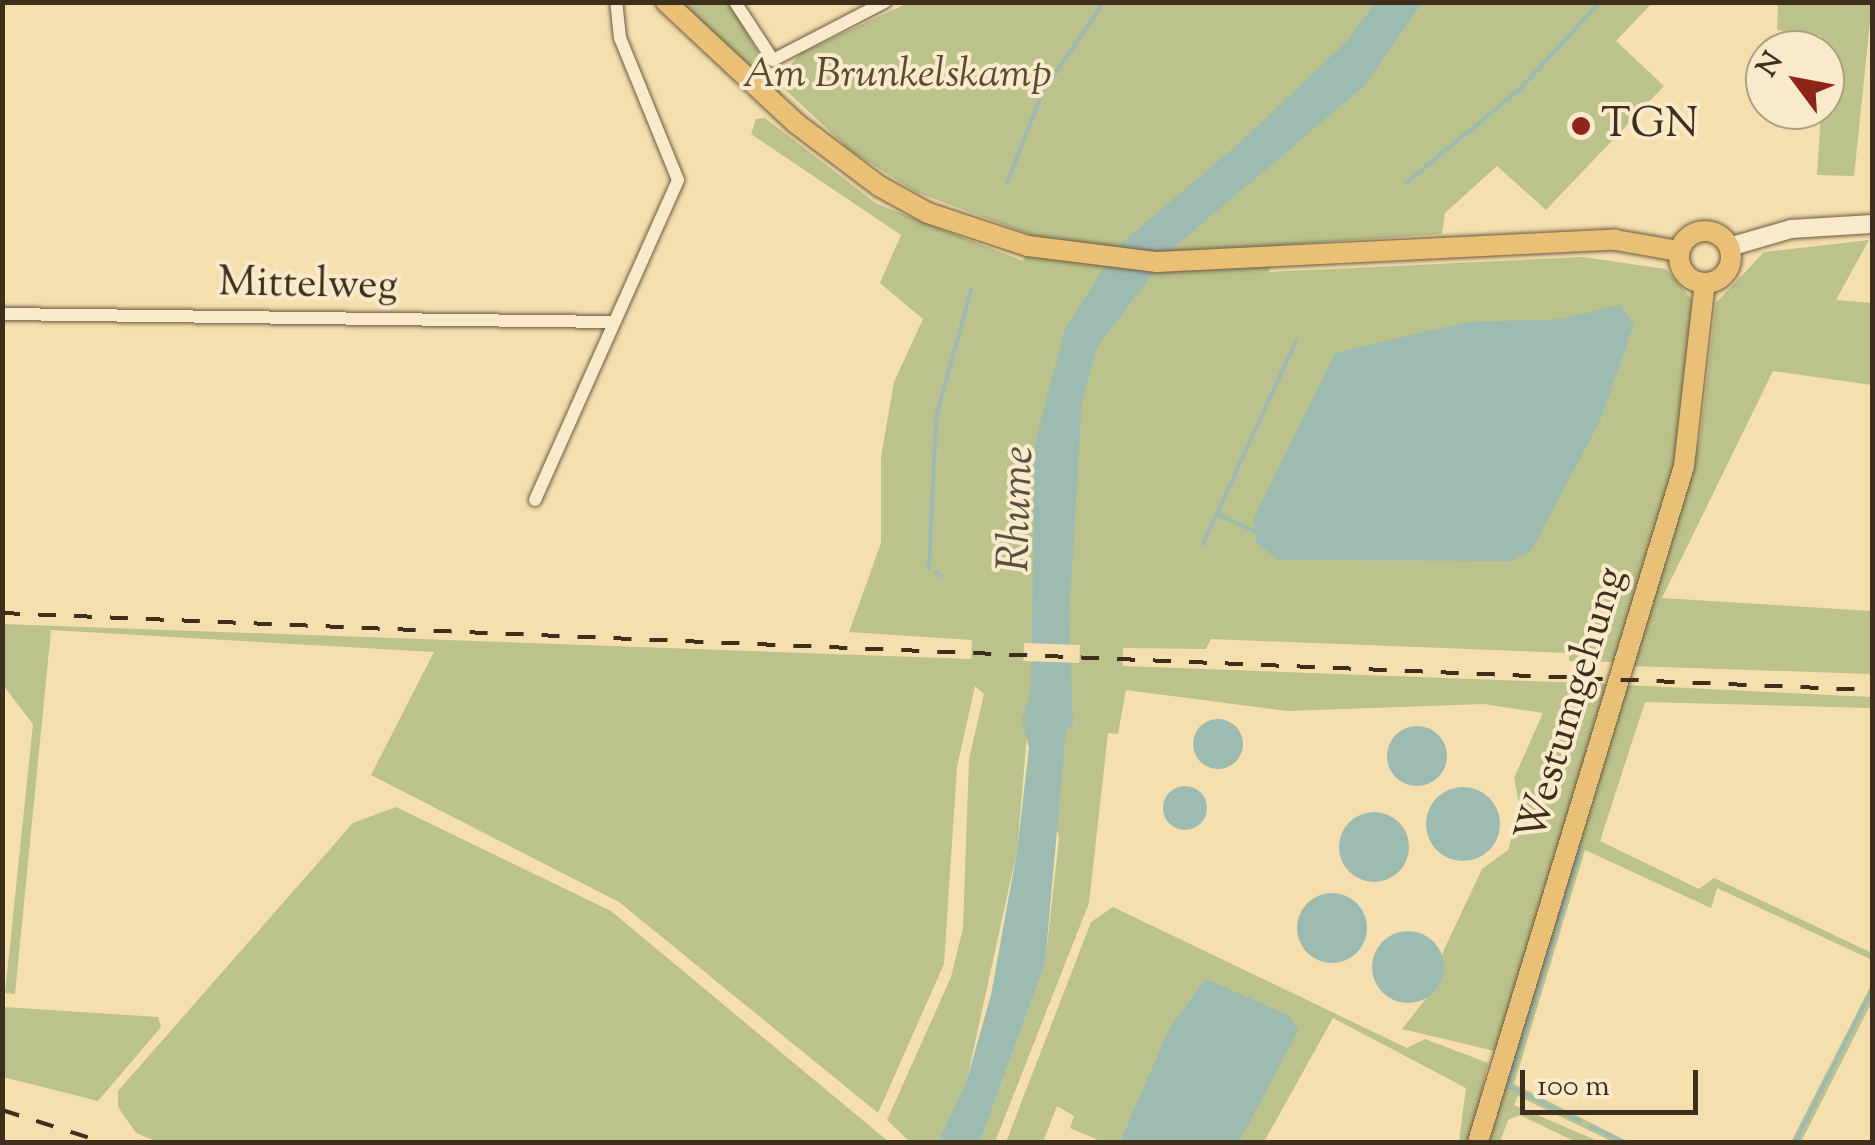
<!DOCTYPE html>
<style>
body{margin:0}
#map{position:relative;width:1875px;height:1145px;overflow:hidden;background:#f5dfae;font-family:"Sorts Mill Goudy",serif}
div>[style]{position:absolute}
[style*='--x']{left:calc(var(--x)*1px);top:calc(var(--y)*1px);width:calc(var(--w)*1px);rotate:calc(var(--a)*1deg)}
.green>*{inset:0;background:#bbc28b}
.water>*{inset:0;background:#9ebbb2}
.round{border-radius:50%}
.pier>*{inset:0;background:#f5dfae;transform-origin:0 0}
.stream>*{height:4px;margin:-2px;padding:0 2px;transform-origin:2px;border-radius:2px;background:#9ebbb2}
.roads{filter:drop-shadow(0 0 2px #6c5b41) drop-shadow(0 0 2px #6c5b41)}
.street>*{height:12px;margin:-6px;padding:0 6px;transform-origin:6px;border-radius:6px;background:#f8eaca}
.secondary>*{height:18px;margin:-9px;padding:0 9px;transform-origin:9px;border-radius:9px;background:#f8eaca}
.primary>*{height:20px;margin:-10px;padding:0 10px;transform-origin:10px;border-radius:10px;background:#eac077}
.primary>.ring{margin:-10px;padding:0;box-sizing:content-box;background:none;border:20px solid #eac077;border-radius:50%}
.rail>*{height:4px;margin-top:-2px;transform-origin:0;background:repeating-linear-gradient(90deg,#3e2f1d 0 18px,transparent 0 36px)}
.dots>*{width:28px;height:28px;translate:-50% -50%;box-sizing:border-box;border:5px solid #f8eaca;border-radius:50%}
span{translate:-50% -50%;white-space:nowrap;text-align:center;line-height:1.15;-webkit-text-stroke:8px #f8eaca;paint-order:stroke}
.park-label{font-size:42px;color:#574c33;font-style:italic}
.poi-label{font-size:42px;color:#3e2f1d}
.left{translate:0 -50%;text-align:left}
.street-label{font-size:42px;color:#3e2f1d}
.water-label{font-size:45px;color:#565242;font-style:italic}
.frame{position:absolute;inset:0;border:5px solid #3e2f1d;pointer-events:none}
.north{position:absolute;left:1745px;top:30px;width:100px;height:100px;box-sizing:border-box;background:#f8eaca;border:2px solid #ae9f85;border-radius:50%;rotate:302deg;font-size:28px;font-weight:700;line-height:40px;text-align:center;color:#3e2f1d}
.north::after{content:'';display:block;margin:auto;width:35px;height:45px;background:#8f2418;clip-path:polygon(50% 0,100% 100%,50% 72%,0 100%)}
.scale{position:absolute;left:1520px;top:1070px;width:178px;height:45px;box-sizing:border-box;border:5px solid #3e2f1d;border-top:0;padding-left:12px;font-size:30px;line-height:35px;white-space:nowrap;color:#3e2f1d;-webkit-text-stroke:8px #f8eaca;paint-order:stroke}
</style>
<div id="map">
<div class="green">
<div style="clip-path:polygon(678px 3px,730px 3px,787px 104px)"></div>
<div style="clip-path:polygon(908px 3px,1652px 3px,1616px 41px,1664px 86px,1546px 210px,1497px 166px,1445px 213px,1442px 234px,1281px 245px,1268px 272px,1583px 257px,1666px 269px,1694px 302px,1681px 445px,1614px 662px,1569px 661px,1569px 653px,1211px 639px,1206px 649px,1123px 648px,1123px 666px,1610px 684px,1495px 1051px,1402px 1029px,1442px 978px,1442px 954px,1482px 869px,1508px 850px,1520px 809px,1514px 778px,1543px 713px,1484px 704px,1287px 711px,1126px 690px,1118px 734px,1108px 733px,1089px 903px,995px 1142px,980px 1142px,1045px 964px,1059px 838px,1028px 724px,1017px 851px,967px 1079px,938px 1142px,910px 1142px,887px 1120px,951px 977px,963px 928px,969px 759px,984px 694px,975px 686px,957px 767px,944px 964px,878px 1113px,619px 902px,371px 775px,434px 652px,51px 630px,15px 994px,5px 993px,33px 724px,3px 685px,2px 624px,971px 659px,972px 640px,849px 632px,881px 543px,881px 457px,894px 382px,923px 319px,880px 283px,901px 235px,751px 134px,756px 119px,765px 118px,877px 204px,1023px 261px,1031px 235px,916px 192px,851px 151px,776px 81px,801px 53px)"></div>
<div style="clip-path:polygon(1778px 3px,1872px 3px,1854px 176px,1817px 175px,1825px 50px,1821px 36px,1777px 30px)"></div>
<div style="clip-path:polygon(1869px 240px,1836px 300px,1872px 303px,1872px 385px,1773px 371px,1662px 598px,1872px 611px,1872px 674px,1632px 666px,1700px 439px,1716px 303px,1764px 252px)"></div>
<div style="clip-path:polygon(1626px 685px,1872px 697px,1872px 708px,1645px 702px,1600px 841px,1699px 889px,1714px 878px,1872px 953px,1872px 960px,1717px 888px,1711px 908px,1585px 850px,1514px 1084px,1629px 1142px,1613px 1142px,1518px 1096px,1514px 1105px,1600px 1142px,1576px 1142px,1520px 1115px,1508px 1120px,1500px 1142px,1485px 1142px)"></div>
<div style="clip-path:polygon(396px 807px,611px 911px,889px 1142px,158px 1142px,136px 1133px,118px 1107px,118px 1091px,353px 823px)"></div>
<div style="clip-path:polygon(1113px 907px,1407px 1048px,1425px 1039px,1488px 1063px,1471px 1142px,1459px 1142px,1466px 1088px,1333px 1018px,1264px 1142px,1103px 1142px,1070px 1128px,1074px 1116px,1057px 1106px,1043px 1142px,1006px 1142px,1091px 922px)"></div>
<div style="clip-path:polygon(1872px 983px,1872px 1002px,1801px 1142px,1791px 1142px)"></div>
<div style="clip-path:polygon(3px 1007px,158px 1017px,161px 1027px,98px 1101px,3px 1077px)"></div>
</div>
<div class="water">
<div style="clip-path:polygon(1375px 3px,1422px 3px,1364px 86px,1171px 250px,1097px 347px,1082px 402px,1069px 615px,1073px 725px,1066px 730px,1045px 964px,980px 1142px,938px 1142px,967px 1079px,991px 995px,1017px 851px,1029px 748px,1022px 720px,1031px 689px,1035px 444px,1064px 331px,1116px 248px,1244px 139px,1349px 39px)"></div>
<div style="clip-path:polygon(1620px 305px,1634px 324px,1600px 421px,1531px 551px,1512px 561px,1297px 560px,1279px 560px,1256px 543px,1254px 518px,1335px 353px,1467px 322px,1562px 319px)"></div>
<div class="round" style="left:1193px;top:719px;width:50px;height:50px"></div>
<div class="round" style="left:1387px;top:726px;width:60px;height:60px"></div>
<div class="round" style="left:1163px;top:786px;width:44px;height:44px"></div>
<div class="round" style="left:1426px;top:787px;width:74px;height:74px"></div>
<div class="round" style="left:1339px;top:812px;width:70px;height:70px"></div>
<div class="round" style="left:1297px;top:893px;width:70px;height:70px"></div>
<div class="round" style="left:1372px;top:931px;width:72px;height:72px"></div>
<div style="clip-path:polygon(1206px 979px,1290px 1016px,1298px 1031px,1239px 1142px,1120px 1142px,1170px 1027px)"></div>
</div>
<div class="pier">
<div style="left:1024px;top:643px;width:56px;height:18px;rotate:2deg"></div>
</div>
<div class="stream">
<div style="--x:1007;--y:183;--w:99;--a:-68.6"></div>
<div style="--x:1043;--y:91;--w:108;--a:-55.6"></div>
<div style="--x:1406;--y:183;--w:146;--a:-39.5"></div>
<div style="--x:1519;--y:90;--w:120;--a:-47.4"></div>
<div style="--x:1217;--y:514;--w:43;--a:24.8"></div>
<div style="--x:1203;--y:544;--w:223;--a:-65.4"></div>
<div style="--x:929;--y:568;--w:151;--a:-87.3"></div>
<div style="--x:936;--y:417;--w:132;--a:-74.6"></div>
<div style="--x:937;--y:573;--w:5;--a:37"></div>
<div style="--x:1580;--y:1121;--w:79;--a:-153.8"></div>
<div style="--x:1509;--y:1086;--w:250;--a:-73.2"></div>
<div style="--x:1590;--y:1126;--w:37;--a:26"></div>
<div style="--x:1795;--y:1142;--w:170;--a:-63.1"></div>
</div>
<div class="roads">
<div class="street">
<div style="--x:735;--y:2;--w:69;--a:56.8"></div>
<div style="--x:773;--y:60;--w:126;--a:-27.4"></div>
<div style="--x:2;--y:314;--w:611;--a:0.75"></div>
<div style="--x:535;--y:500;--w:350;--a:-65.9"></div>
<div style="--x:678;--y:180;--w:153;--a:-112.2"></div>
<div style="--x:620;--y:38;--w:36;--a:-96"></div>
</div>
<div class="secondary">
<div style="--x:1729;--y:247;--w:65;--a:-16.2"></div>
<div style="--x:1791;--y:229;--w:81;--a:-3.5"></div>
</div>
<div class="primary">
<div style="--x:666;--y:2;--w:179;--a:43"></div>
<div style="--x:797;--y:124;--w:103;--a:37.1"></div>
<div style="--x:879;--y:186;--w:56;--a:28.9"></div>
<div style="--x:928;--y:213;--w:105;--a:18.3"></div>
<div style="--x:1028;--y:246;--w:130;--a:7.1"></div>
<div style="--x:1157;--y:262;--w:459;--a:-2.8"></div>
<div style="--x:1615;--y:240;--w:65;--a:9.8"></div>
<div class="ring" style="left:1679px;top:231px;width:32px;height:32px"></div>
<div style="--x:1478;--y:1142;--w:707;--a:-73.05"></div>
<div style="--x:1684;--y:466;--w:184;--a:-83.5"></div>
</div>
</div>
<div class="rail">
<div style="--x:2;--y:613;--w:1872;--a:2.36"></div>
<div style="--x:2;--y:1110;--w:105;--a:17.7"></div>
</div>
<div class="dots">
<div style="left:1581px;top:126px;background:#8f2418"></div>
</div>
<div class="park-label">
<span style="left:897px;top:76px">Am Brunkelskamp</span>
</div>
<div class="poi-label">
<span class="left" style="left:1601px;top:126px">TGN</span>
</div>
<div class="street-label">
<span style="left:308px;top:286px;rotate:1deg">Mittelweg</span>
<span style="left:1573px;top:705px;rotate:-73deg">Westumgehung</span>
</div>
<div class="water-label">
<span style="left:1019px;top:509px;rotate:-88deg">Rhume</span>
</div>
<div class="frame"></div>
<div class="north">N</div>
<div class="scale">100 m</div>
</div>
